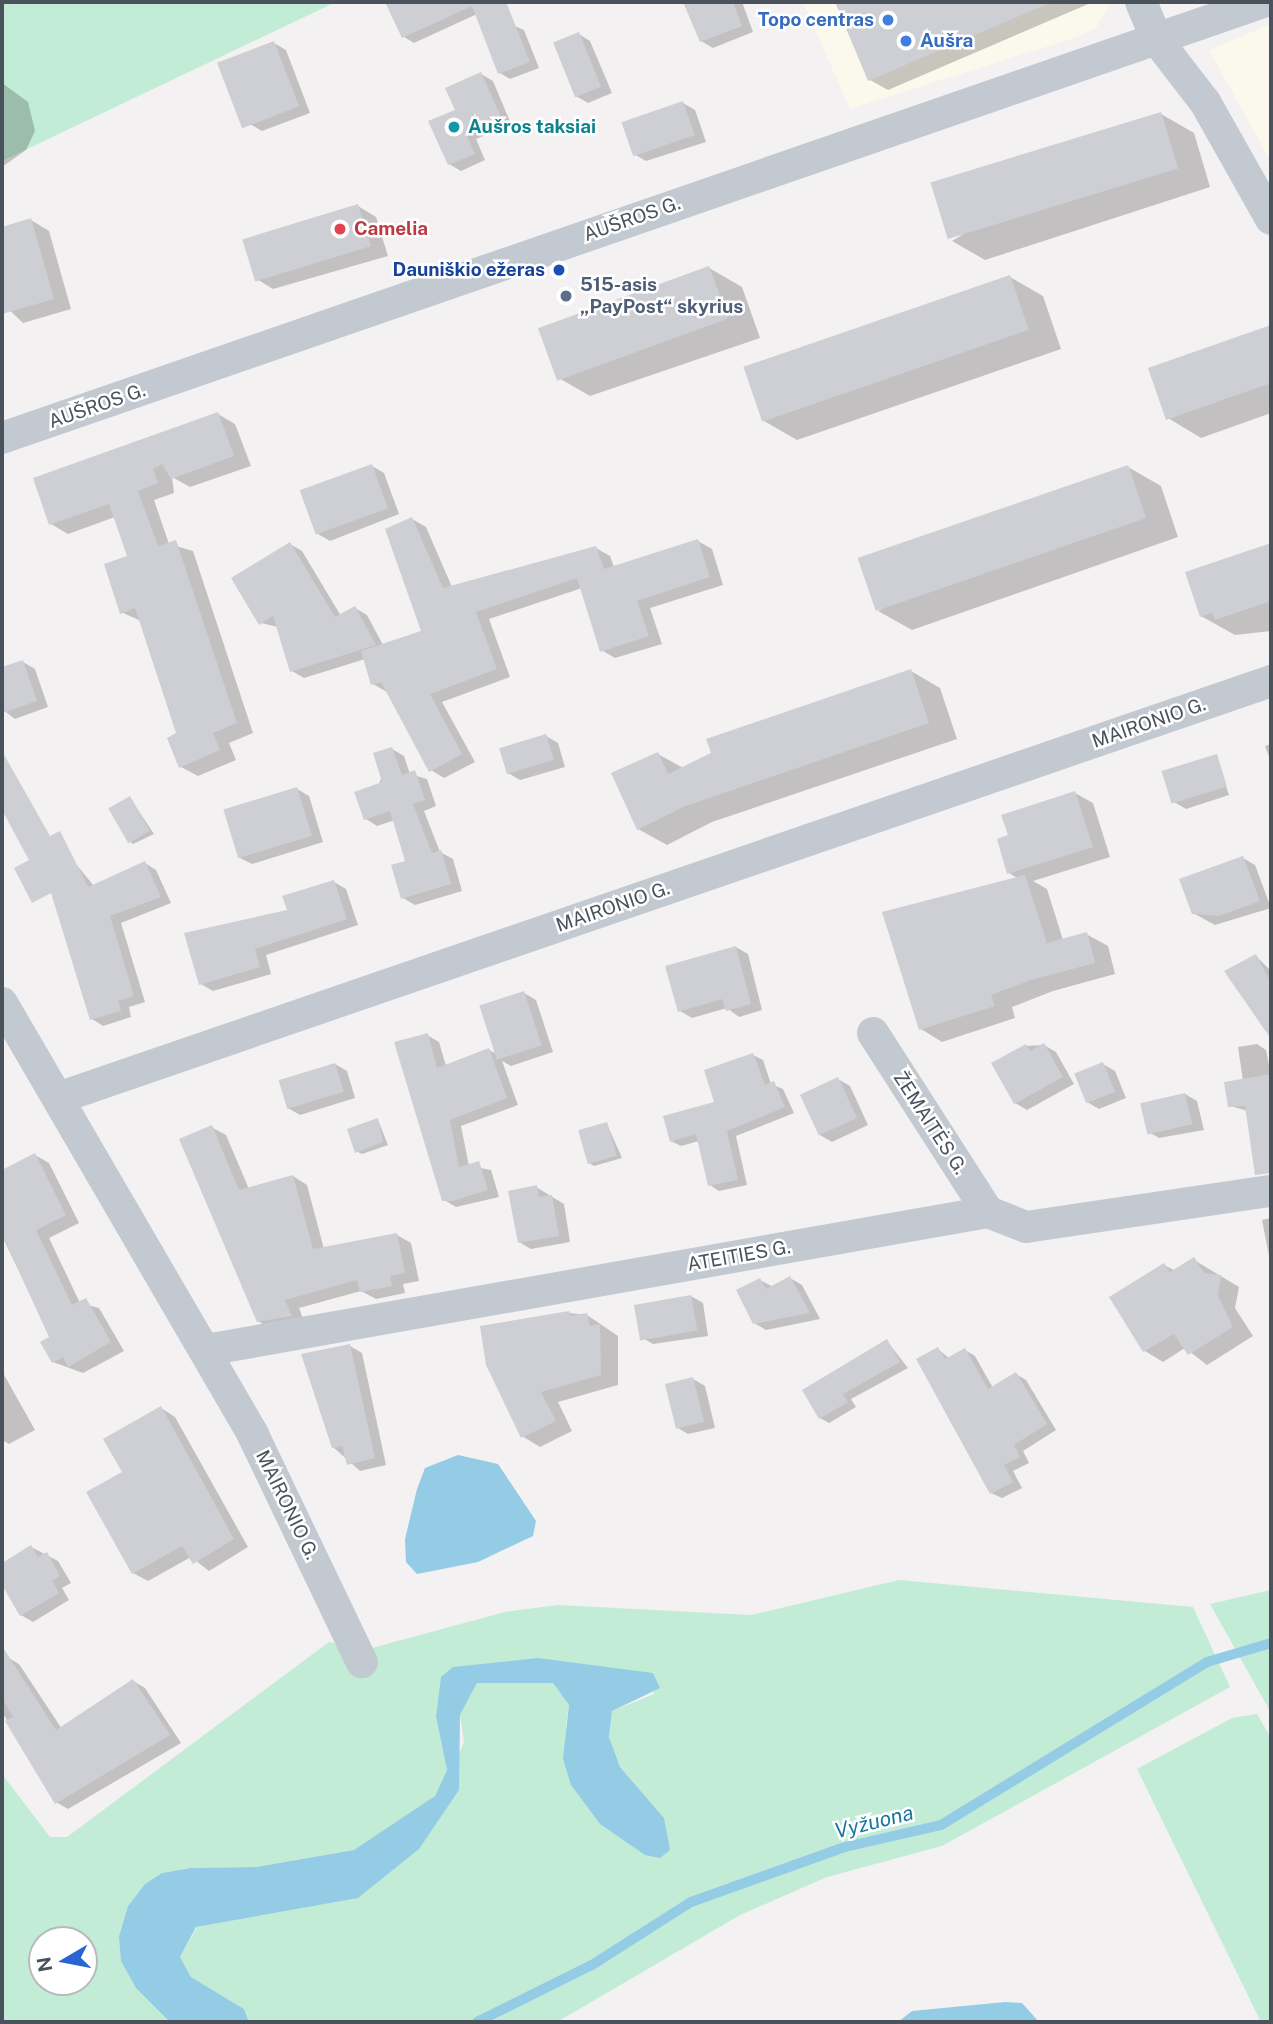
<!DOCTYPE html>
<meta charset="utf-8">
<style>
body{margin:0}
#map{position:relative;width:1273px;height:2024px;overflow:hidden;background:#f3f1f1;font-family:"Public Sans",sans-serif}
div>[style]{position:absolute}
[style*='--x']{left:calc(var(--x)*1px);top:calc(var(--y)*1px);width:calc(var(--w)*1px);rotate:calc(var(--a)*1deg)}
.commercial>*{inset:0;background:#fbf8ec}
.green>*{inset:0;background:#c3ecd7}
.water>*{inset:0;background:#94cce5}
.shadow>*{inset:0;background:#0003}
.stream>*{height:10px;margin:-5px;padding:0 5px;transform-origin:5px;border-radius:5px;background:#94cce5}
.building>*{inset:0;background:#cecfd4;transform-origin:0 0}
.minor>*{height:32px;margin:-16px;padding:0 16px;transform-origin:16px;border-radius:16px;background:#c2c9d1}
.dots>*{width:19px;height:19px;translate:-50% -50%;box-sizing:border-box;border:4px solid #fff;border-radius:50%}
span{translate:-50% -50%;white-space:nowrap;text-align:center;line-height:1.15;-webkit-text-stroke:5px #fff;paint-order:stroke}
.shop-label{font-size:19px;color:#366cbe;font-weight:700}
.right{translate:-100% -50%;text-align:right}
.left{translate:0 -50%;text-align:left}
.culture-label{font-size:19px;color:#0d838f;font-weight:700}
.street-label{font-size:19px;color:#4a525c}
.health-label{font-size:19px;color:#be3a42;font-weight:700}
.transit-label{font-size:19px;color:#164399;font-weight:700}
.service-label{font-size:19px;color:#4e5e75;font-weight:700}
.water-label{font-size:21px;color:#1976a0;font-style:italic}
.frame{position:absolute;inset:0;border:4px solid #4a525c;pointer-events:none}
.north{position:absolute;left:28px;top:1926px;width:70px;height:70px;box-sizing:border-box;background:#fff;border:2px solid #b7babe;border-radius:50%;rotate:260deg;font-size:19px;font-weight:700;line-height:28px;text-align:center;color:#4a525c}
.north::after{content:'';display:block;margin:auto;width:24px;height:32px;background:#2963d4;clip-path:polygon(50% 0,100% 100%,50% 72%,0 100%)}
</style>
<div id="map">
<div class="commercial">
<div style="clip-path:polygon(803px 2px,1111px 2px,1096px 28px,1074px 38px,850px 109px)"></div>
<div style="clip-path:polygon(1271px 24px,1271px 162px,1209px 50px)"></div>
</div>
<div class="green">
<div style="clip-path:polygon(2px 2px,336px 2px,2px 161px)"></div>
<div style="clip-path:polygon(evenodd,899px 1580px,1193px 1607px,1230px 1687px,942px 1846px,827px 1877px,740px 1915px,557px 2022px,249px 2022px,244px 2009px,191px 1977px,180px 1957px,197px 1927px,252px 1915px,419px 1849px,464px 1742px,460px 1715px,477px 1683px,553px 1683px,569px 1704px,566px 1727px,664px 1818px,620px 1767px,609px 1737px,612px 1711px,654px 1694px,652px 1673px,453px 1667px,436px 1717px,447px 1770px,435px 1796px,401px 1821px,354px 1850px,256px 1867px,191px 1868px,162px 1873px,145px 1884px,128px 1906px,119px 1936px,170px 2022px,2px 2022px,2px 1774px,50px 1837px,67px 1837px,329px 1642px,368px 1649px,505px 1612px,558px 1605px,751px 1615px,899px 1580px,42px 1940px,84px 1940px,84px 1982px,42px 1982px,42px 1940px)"></div>
<div style="clip-path:polygon(1271px 1590px,1271px 1713px,1210px 1604px)"></div>
<div style="clip-path:polygon(1257px 1714px,1271px 1738px,1271px 2022px,1261px 2022px,1137px 1769px,1232px 1718px)"></div>
</div>
<div class="water">
<div style="clip-path:polygon(458px 1455px,498px 1464px,536px 1521px,533px 1536px,478px 1562px,417px 1574px,406px 1562px,405px 1539px,417px 1489px,425px 1468px)"></div>
<div style="clip-path:polygon(538px 1658px,653px 1673px,660px 1688px,612px 1711px,609px 1737px,620px 1767px,664px 1818px,670px 1850px,660px 1858px,645px 1855px,600px 1824px,571px 1785px,563px 1759px,569px 1705px,553px 1683px,477px 1683px,460px 1715px,459px 1790px,419px 1849px,358px 1898px,196px 1927px,180px 1957px,191px 1977px,244px 2009px,249px 2022px,170px 2022px,136px 1988px,121px 1961px,119px 1936px,128px 1906px,145px 1884px,162px 1873px,191px 1868px,256px 1867px,354px 1850px,435px 1796px,447px 1770px,436px 1717px,441px 1677px,453px 1667px)"></div>
<div style="clip-path:polygon(1005px 2002px,1022px 2003px,1039px 2022px,898px 2022px,912px 2011px)"></div>
</div>
<div class="shadow">
<div style="clip-path:polygon(387px 2px,502px 2px,512px 25px,524px 30px,539px 68px,510px 79px,500px 73px,477px 14px,414px 43px,404px 37px)"></div>
<div style="clip-path:polygon(688px 2px,742px 2px,753px 32px,713px 48px,701px 41px)"></div>
<div style="clip-path:polygon(836px 2px,1093px 2px,888px 90px,870px 80px)"></div>
<div style="clip-path:polygon(579px 34px,590px 41px,612px 93px,588px 103px,576px 96px)"></div>
<div style="clip-path:polygon(274px 43px,286px 50px,310px 113px,262px 131px,250px 124px)"></div>
<div style="clip-path:polygon(481px 74px,493px 81px,511px 124px,476px 139px,485px 160px,461px 171px,449px 164px,457px 110px)"></div>
<div style="clip-path:polygon(2px 83px,28px 102px,35px 131px,26px 150px,2px 167px)"></div>
<div style="clip-path:polygon(683px 103px,695px 110px,706px 142px,646px 161px,634px 154px)"></div>
<div style="clip-path:polygon(1161px 114px,1194px 133px,1210px 187px,985px 260px,952px 241px)"></div>
<div style="clip-path:polygon(358px 206px,376px 217px,388px 256px,273px 289px,255px 278px)"></div>
<div style="clip-path:polygon(31px 220px,49px 231px,71px 309px,23px 323px,2px 303px,2px 229px)"></div>
<div style="clip-path:polygon(709px 268px,742px 287px,760px 338px,590px 396px,557px 377px)"></div>
<div style="clip-path:polygon(1010px 277px,1043px 296px,1061px 349px,797px 440px,764px 421px)"></div>
<div style="clip-path:polygon(1271px 327px,1271px 413px,1201px 438px,1168px 418px,1151px 369px)"></div>
<div style="clip-path:polygon(218px 414px,235px 424px,251px 466px,190px 487px,172px 477px,174px 493px,154px 500px,169px 544px,193px 551px,253px 733px,229px 743px,236px 760px,198px 776px,181px 767px,179px 734px,141px 621px,121px 612px,129px 557px,115px 517px,68px 534px,51px 524px)"></div>
<div style="clip-path:polygon(372px 466px,384px 473px,399px 514px,330px 541px,318px 534px)"></div>
<div style="clip-path:polygon(1128px 467px,1161px 486px,1178px 537px,912px 630px,878px 611px)"></div>
<div style="clip-path:polygon(412px 519px,426px 527px,452px 587px,596px 548px,610px 556px,614px 567px,698px 541px,712px 549px,723px 585px,650px 608px,662px 644px,615px 658px,601px 650px,582px 588px,489px 619px,510px 677px,442px 702px,475px 762px,444px 778px,431px 770px,387px 692px,373px 684px,365px 659px,304px 678px,292px 671px,278px 627px,261px 623px,290px 544px,302px 551px,341px 616px,355px 608px,367px 615px,383px 645px,423px 632px)"></div>
<div style="clip-path:polygon(1271px 545px,1271px 631px,1235px 635px,1201px 616px,1187px 573px)"></div>
<div style="clip-path:polygon(23px 662px,35px 669px,48px 707px,15px 719px,2px 709px,2px 669px)"></div>
<div style="clip-path:polygon(911px 671px,940px 688px,957px 739px,712px 822px,667px 845px,638px 829px,658px 754px,683px 768px)"></div>
<div style="clip-path:polygon(546px 736px,558px 743px,565px 767px,520px 780px,508px 773px)"></div>
<div style="clip-path:polygon(1271px 744px,1271px 762px,1265px 746px)"></div>
<div style="clip-path:polygon(392px 749px,404px 756px,410px 774px,427px 779px,436px 806px,424px 811px,440px 852px,453px 859px,462px 891px,415px 905px,403px 898px,408px 862px,395px 820px,377px 826px,366px 819px)"></div>
<div style="clip-path:polygon(1219px 766px,1229px 795px,1186px 809px,1174px 802px)"></div>
<div style="clip-path:polygon(297px 789px,309px 796px,323px 842px,252px 864px,240px 858px)"></div>
<div style="clip-path:polygon(1075px 793px,1093px 803px,1110px 857px,1033px 881px,1047px 889px,1063px 940px,1086px 934px,1108px 946px,1115px 974px,1053px 991px,1012px 1007px,1015px 1018px,942px 1042px,921px 1029px,1019px 879px,1009px 873px,1011px 837px)"></div>
<div style="clip-path:polygon(130px 798px,154px 834px,133px 844px,128px 840px)"></div>
<div style="clip-path:polygon(1243px 858px,1255px 865px,1271px 908px,1215px 925px,1193px 913px)"></div>
<div style="clip-path:polygon(75px 863px,94px 886px,145px 863px,156px 870px,171px 903px,121px 923px,145px 1002px,129px 1007px,131px 1017px,103px 1026px,92px 1019px)"></div>
<div style="clip-path:polygon(334px 882px,346px 889px,358px 925px,266px 955px,271px 974px,213px 991px,201px 984px)"></div>
<div style="clip-path:polygon(736px 947px,748px 954px,762px 1010px,739px 1017px,727px 1008px,692px 1018px,680px 1011px)"></div>
<div style="clip-path:polygon(1256px 956px,1271px 971px,1271px 1034px,1227px 972px)"></div>
<div style="clip-path:polygon(524px 993px,536px 1000px,553px 1052px,511px 1066px,502px 1061px,518px 1105px,461px 1126px,469px 1166px,491px 1170px,499px 1197px,456px 1207px,444px 1200px,427px 1035px,439px 1042px,446px 1066px,489px 1050px,498px 1055px)"></div>
<div style="clip-path:polygon(1257px 1044px,1266px 1050px,1271px 1075px,1271px 1169px,1265px 1170px,1248px 1111px,1230px 1106px,1243px 1081px,1238px 1047px)"></div>
<div style="clip-path:polygon(1044px 1045px,1056px 1052px,1074px 1084px,1027px 1110px,1015px 1103px,1026px 1046px)"></div>
<div style="clip-path:polygon(753px 1055px,763px 1060px,771px 1084px,783px 1089px,794px 1113px,736px 1136px,747px 1185px,719px 1191px,710px 1185px,699px 1141px,681px 1146px,671px 1141px,716px 1103px)"></div>
<div style="clip-path:polygon(335px 1064px,347px 1071px,355px 1098px,300px 1115px,288px 1108px)"></div>
<div style="clip-path:polygon(1103px 1064px,1115px 1071px,1126px 1098px,1099px 1109px,1087px 1102px)"></div>
<div style="clip-path:polygon(838px 1079px,850px 1086px,868px 1125px,832px 1142px,820px 1135px)"></div>
<div style="clip-path:polygon(1185px 1094px,1197px 1101px,1204px 1130px,1159px 1138px,1147px 1131px)"></div>
<div style="clip-path:polygon(378px 1120px,388px 1145px,362px 1154px,356px 1151px)"></div>
<div style="clip-path:polygon(607px 1124px,622px 1158px,594px 1166px,589px 1163px)"></div>
<div style="clip-path:polygon(211px 1127px,226px 1135px,249px 1189px,293px 1176px,307px 1185px,324px 1249px,397px 1235px,411px 1243px,419px 1281px,403px 1284px,405px 1293px,376px 1299px,361px 1291px,299px 1308px,305px 1324px,273px 1330px,258px 1321px)"></div>
<div style="clip-path:polygon(35px 1155px,49px 1163px,79px 1223px,49px 1238px,80px 1303px,99px 1308px,124px 1351px,83px 1373px,53px 1362px,51px 1338px,2px 1236px,2px 1172px)"></div>
<div style="clip-path:polygon(536px 1187px,564px 1204px,570px 1242px,531px 1249px,519px 1242px)"></div>
<div style="clip-path:polygon(1271px 1218px,1271px 1266px,1262px 1220px)"></div>
<div style="clip-path:polygon(1194px 1260px,1239px 1287px,1235px 1308px,1253px 1336px,1207px 1365px,1185px 1348px,1163px 1362px,1145px 1351px,1111px 1297px,1164px 1265px,1176px 1271px)"></div>
<div style="clip-path:polygon(790px 1278px,802px 1285px,820px 1319px,766px 1330px,754px 1323px,760px 1280px,773px 1287px)"></div>
<div style="clip-path:polygon(691px 1296px,703px 1303px,708px 1336px,653px 1344px,641px 1337px)"></div>
<div style="clip-path:polygon(569px 1313px,587px 1315px,618px 1336px,618px 1385px,558px 1402px,572px 1431px,540px 1447px,522px 1436px)"></div>
<div style="clip-path:polygon(887px 1341px,908px 1368px,851px 1399px,856px 1407px,829px 1423px,820px 1418px)"></div>
<div style="clip-path:polygon(350px 1346px,362px 1353px,386px 1465px,360px 1471px,333px 1447px)"></div>
<div style="clip-path:polygon(938px 1349px,950px 1359px,965px 1350px,975px 1356px,993px 1388px,1016px 1374px,1026px 1380px,1056px 1430px,1023px 1451px,1029px 1463px,1013px 1471px,1022px 1488px,1002px 1498px,991px 1493px)"></div>
<div style="clip-path:polygon(2px 1371px,35px 1430px,9px 1444px,2px 1440px)"></div>
<div style="clip-path:polygon(693px 1379px,705px 1386px,715px 1428px,688px 1434px,676px 1427px)"></div>
<div style="clip-path:polygon(161px 1408px,175px 1417px,248px 1547px,209px 1571px,191px 1557px,148px 1581px,133px 1573px,125px 1473px)"></div>
<div style="clip-path:polygon(31px 1547px,58px 1561px,71px 1583px,62px 1588px,69px 1600px,33px 1622px,21px 1615px,2px 1582px,2px 1565px)"></div>
<div style="clip-path:polygon(7px 1657px,19px 1664px,62px 1729px,133px 1681px,145px 1688px,181px 1743px,68px 1809px,56px 1802px,2px 1712px,2px 1661px)"></div>
</div>
<div class="stream">
<div style="--x:477;--y:2022;--w:128;--a:-26.4"></div>
<div style="--x:592;--y:1965;--w:117;--a:-32.5"></div>
<div style="--x:691;--y:1902;--w:164;--a:-19.7"></div>
<div style="--x:845;--y:1847;--w:98;--a:-12.9"></div>
<div style="--x:941;--y:1825;--w:312;--a:-31.5"></div>
<div style="--x:1207;--y:1662;--w:67;--a:-16.5"></div>
</div>
<div class="building">
<div style="clip-path:polygon(385px 2px,506px 2px,530px 62px,498px 74px,472px 6px,402px 38px)"></div>
<div style="clip-path:polygon(683px 2px,733px 2px,742px 26px,700px 42px)"></div>
<div style="clip-path:polygon(835px 2px,1052px 2px,868px 81px)"></div>
<div style="left:579px;top:32px;width:59px;height:28px;rotate:68deg"></div>
<div style="left:274px;top:41px;width:70px;height:61px;rotate:69deg"></div>
<div style="clip-path:polygon(481px 72px,501px 117px,465px 132px,475px 154px,448px 165px,428px 121px,455px 110px,445px 88px)"></div>
<div style="left:683px;top:101px;width:36px;height:65px;rotate:71deg"></div>
<div style="left:1161px;top:112px;width:59px;height:241px;rotate:73deg"></div>
<div style="left:358px;top:204px;width:44px;height:121px;rotate:73deg"></div>
<div style="clip-path:polygon(31px 218px,54px 299px,2px 314px,2px 227px)"></div>
<div style="left:709px;top:266px;width:56px;height:182px;rotate:70deg"></div>
<div style="left:1010px;top:275px;width:58px;height:282px;rotate:71deg"></div>
<div style="clip-path:polygon(1271px 325px,1271px 383px,1166px 420px,1148px 368px)"></div>
<div style="clip-path:polygon(218px 412px,234px 456px,171px 479px,162px 464px,153px 469px,158px 483px,138px 491px,158px 546px,176px 540px,237px 723px,213px 733px,220px 750px,179px 768px,167px 738px,176px 733px,135px 608px,120px 614px,104px 564px,127px 556px,109px 504px,49px 525px,33px 478px)"></div>
<div style="left:372px;top:464px;width:47px;height:77px;rotate:70deg"></div>
<div style="left:1128px;top:465px;width:56px;height:286px;rotate:71deg"></div>
<div style="clip-path:polygon(412px 517px,443px 588px,596px 546px,604px 569px,698px 539px,710px 577px,637px 601px,649px 636px,600px 652px,577px 578px,476px 612px,497px 669px,430px 694px,462px 754px,429px 772px,381px 682px,371px 685px,361px 651px,421px 631px,385px 529px)"></div>
<div style="clip-path:polygon(290px 542px,335px 617px,355px 606px,376px 645px,290px 672px,273px 616px,259px 625px,231px 578px)"></div>
<div style="clip-path:polygon(1271px 543px,1271px 601px,1215px 620px,1212px 613px,1200px 617px,1185px 572px)"></div>
<div style="clip-path:polygon(23px 660px,37px 701px,2px 713px,2px 667px)"></div>
<div style="clip-path:polygon(911px 669px,929px 723px,683px 807px,637px 830px,611px 773px,658px 752px,668px 774px,711px 753px,706px 739px)"></div>
<div style="left:546px;top:734px;width:27px;height:49px;rotate:73deg"></div>
<div style="clip-path:polygon(392px 747px,402px 775px,415px 770px,425px 800px,413px 804px,432px 853px,441px 850px,451px 884px,401px 899px,391px 865px,405px 861px,390px 811px,364px 820px,354px 792px,382px 782px,373px 753px)"></div>
<div style="clip-path:polygon(2px 751px,50px 836px,60px 831px,88px 887px,145px 861px,161px 897px,110px 916px,134px 996px,118px 1001px,121px 1011px,90px 1020px,51px 893px,32px 903px,14px 868px,29px 860px,2px 810px)"></div>
<div style="left:1217px;top:754px;width:34px;height:58px;rotate:73deg"></div>
<div style="left:297px;top:787px;width:51px;height:77px;rotate:73deg"></div>
<div style="clip-path:polygon(1075px 791px,1093px 847px,1007px 874px,997px 839px,1008px 835px,1001px 815px)"></div>
<div style="left:130px;top:796px;width:40px;height:25px;rotate:60deg"></div>
<div style="clip-path:polygon(1243px 856px,1260px 901px,1219px 916px,1192px 914px,1179px 879px)"></div>
<div style="clip-path:polygon(1025px 875px,1047px 943px,1087px 932px,1095px 963px,1031px 980px,991px 995px,995px 1006px,919px 1030px,882px 912px)"></div>
<div style="clip-path:polygon(334px 880px,347px 919px,255px 949px,260px 967px,199px 985px,184px 933px,287px 910px,282px 896px)"></div>
<div style="clip-path:polygon(736px 946px,751px 1004px,726px 1011px,722px 999px,678px 1012px,665px 966px)"></div>
<div style="clip-path:polygon(1256px 954px,1271px 983px,1271px 1039px,1224px 971px)"></div>
<div style="left:524px;top:991px;width:57px;height:47px;rotate:72deg"></div>
<div style="clip-path:polygon(428px 1033px,437px 1068px,489px 1048px,507px 1098px,450px 1120px,459px 1167px,479px 1161px,488px 1190px,453px 1201px,442px 1201px,394px 1042px)"></div>
<div style="clip-path:polygon(1044px 1043px,1063px 1077px,1014px 1104px,991px 1063px,1026px 1044px,1030px 1051px)"></div>
<div style="clip-path:polygon(753px 1053px,765px 1085px,774px 1081px,785px 1107px,727px 1131px,738px 1180px,708px 1186px,696px 1134px,670px 1142px,663px 1116px,714px 1102px,704px 1070px)"></div>
<div style="left:1103px;top:1062px;width:32px;height:31px;rotate:68deg"></div>
<div style="left:335px;top:1063px;width:30px;height:59px;rotate:73deg"></div>
<div style="clip-path:polygon(1271px 1074px,1271px 1173px,1255px 1175px,1245px 1106px,1228px 1107px,1224px 1082px)"></div>
<div style="left:838px;top:1077px;width:45px;height:42px;rotate:65deg"></div>
<div style="left:1185px;top:1093px;width:32px;height:46px;rotate:77deg"></div>
<div style="clip-path:polygon(378px 1118px,383px 1142px,355px 1153px,347px 1129px)"></div>
<div style="left:607px;top:1122px;width:35px;height:30px;rotate:74deg"></div>
<div style="clip-path:polygon(212px 1125px,239px 1190px,293px 1175px,313px 1249px,397px 1233px,405px 1273px,390px 1276px,392px 1286px,360px 1292px,357px 1280px,285px 1300px,292px 1316px,257px 1322px,179px 1139px)"></div>
<div style="clip-path:polygon(35px 1153px,66px 1215px,36px 1230px,72px 1305px,86px 1298px,111px 1342px,68px 1367px,63px 1357px,52px 1363px,40px 1342px,49px 1337px,2px 1234px,2px 1170px)"></div>
<div style="clip-path:polygon(537px 1185px,539px 1197px,552px 1195px,559px 1236px,518px 1243px,508px 1191px)"></div>
<div style="clip-path:polygon(1194px 1257px,1204px 1273px,1221px 1275px,1218px 1296px,1233px 1327px,1188px 1355px,1174px 1334px,1143px 1352px,1109px 1297px,1164px 1263px,1170px 1272px)"></div>
<div style="clip-path:polygon(790px 1276px,810px 1313px,753px 1324px,736px 1290px,760px 1278px,766px 1289px)"></div>
<div style="left:691px;top:1295px;width:36px;height:58px;rotate:80deg"></div>
<div style="clip-path:polygon(569px 1311px,570px 1316px,587px 1313px,590px 1326px,600px 1324px,601px 1375px,541px 1392px,556px 1421px,521px 1438px,486px 1365px,480px 1326px)"></div>
<div style="clip-path:polygon(887px 1339px,900px 1362px,843px 1394px,848px 1402px,819px 1419px,802px 1390px)"></div>
<div style="clip-path:polygon(350px 1344px,375px 1458px,347px 1465px,342px 1446px,332px 1448px,301px 1354px)"></div>
<div style="clip-path:polygon(938px 1347px,945px 1359px,965px 1348px,988px 1389px,1016px 1372px,1047px 1424px,1014px 1445px,1020px 1457px,1004px 1465px,1013px 1482px,990px 1494px,916px 1359px)"></div>
<div style="left:693px;top:1377px;width:46px;height:29px;rotate:76deg"></div>
<div style="clip-path:polygon(161px 1406px,234px 1539px,193px 1564px,182px 1546px,132px 1574px,86px 1492px,122px 1472px,103px 1439px)"></div>
<div style="clip-path:polygon(31px 1545px,38px 1557px,47px 1552px,60px 1576px,52px 1581px,59px 1593px,20px 1616px,2px 1585px,2px 1563px)"></div>
<div style="clip-path:polygon(2px 1646px,56px 1730px,133px 1679px,170px 1735px,55px 1804px,5px 1721px,13px 1717px,2px 1698px)"></div>
</div>
<div class="minor">
<div style="--x:1141;--y:2;--w:41;--a:67.2"></div>
<div style="--x:1157;--y:40;--w:78;--a:52.3"></div>
<div style="--x:1205;--y:102;--w:134;--a:60.6"></div>
<div style="--x:2;--y:438;--w:1334;--a:-19.07"></div>
<div style="--x:2;--y:1003;--w:500;--a:59.8"></div>
<div style="--x:253;--y:1435;--w:252;--a:64.4"></div>
<div style="--x:873;--y:1033;--w:213;--a:57.3"></div>
<div style="--x:61;--y:1097;--w:1280;--a:-18.97"></div>
<div style="--x:206;--y:1350;--w:794;--a:-10.01"></div>
<div style="--x:988;--y:1212;--w:41;--a:21.5"></div>
<div style="--x:1026;--y:1227;--w:248;--a:-8.4"></div>
</div>
<div class="dots">
<div style="left:888px;top:20px;background:#3f7fe0"></div>
<div style="left:906px;top:41px;background:#3f7fe0"></div>
<div style="left:454px;top:127px;background:#0f9aa8"></div>
<div style="left:340px;top:229px;background:#e0444e"></div>
<div style="left:559px;top:270px;background:#1a4fb4"></div>
<div style="left:566px;top:296px;background:#5c6f8a"></div>
</div>
<div class="shop-label">
<span class="right" style="left:874px;top:20px">Topo centras</span>
<span class="left" style="left:920px;top:41px">Aušra</span>
</div>
<div class="culture-label">
<span class="left" style="left:468px;top:127px">Aušros taksiai</span>
</div>
<div class="street-label">
<span style="left:632px;top:219px;rotate:-19deg">AUŠROS G.</span>
<span style="left:97px;top:406px;rotate:-19deg">AUŠROS G.</span>
<span style="left:1149px;top:723px;rotate:-19deg">MAIRONIO G.</span>
<span style="left:613px;top:907px;rotate:-19deg">MAIRONIO G.</span>
<span style="left:930px;top:1123px;rotate:57deg">ŽEMAITĖS G.</span>
<span style="left:739px;top:1256px;rotate:-10deg">ATEITIES G.</span>
<span style="left:287px;top:1505px;rotate:64deg">MAIRONIO G.</span>
</div>
<div class="health-label">
<span class="left" style="left:354px;top:229px">Camelia</span>
</div>
<div class="transit-label">
<span class="right" style="left:545px;top:270px">Dauniškio ežeras</span>
</div>
<div class="service-label">
<span class="left" style="left:580px;top:296px">515-asis<br>„PayPost“ skyrius</span>
</div>
<div class="water-label">
<span style="left:874px;top:1822px;rotate:-14deg">Vyžuona</span>
</div>
<div class="frame"></div>
<div class="north">N</div>
</div>
